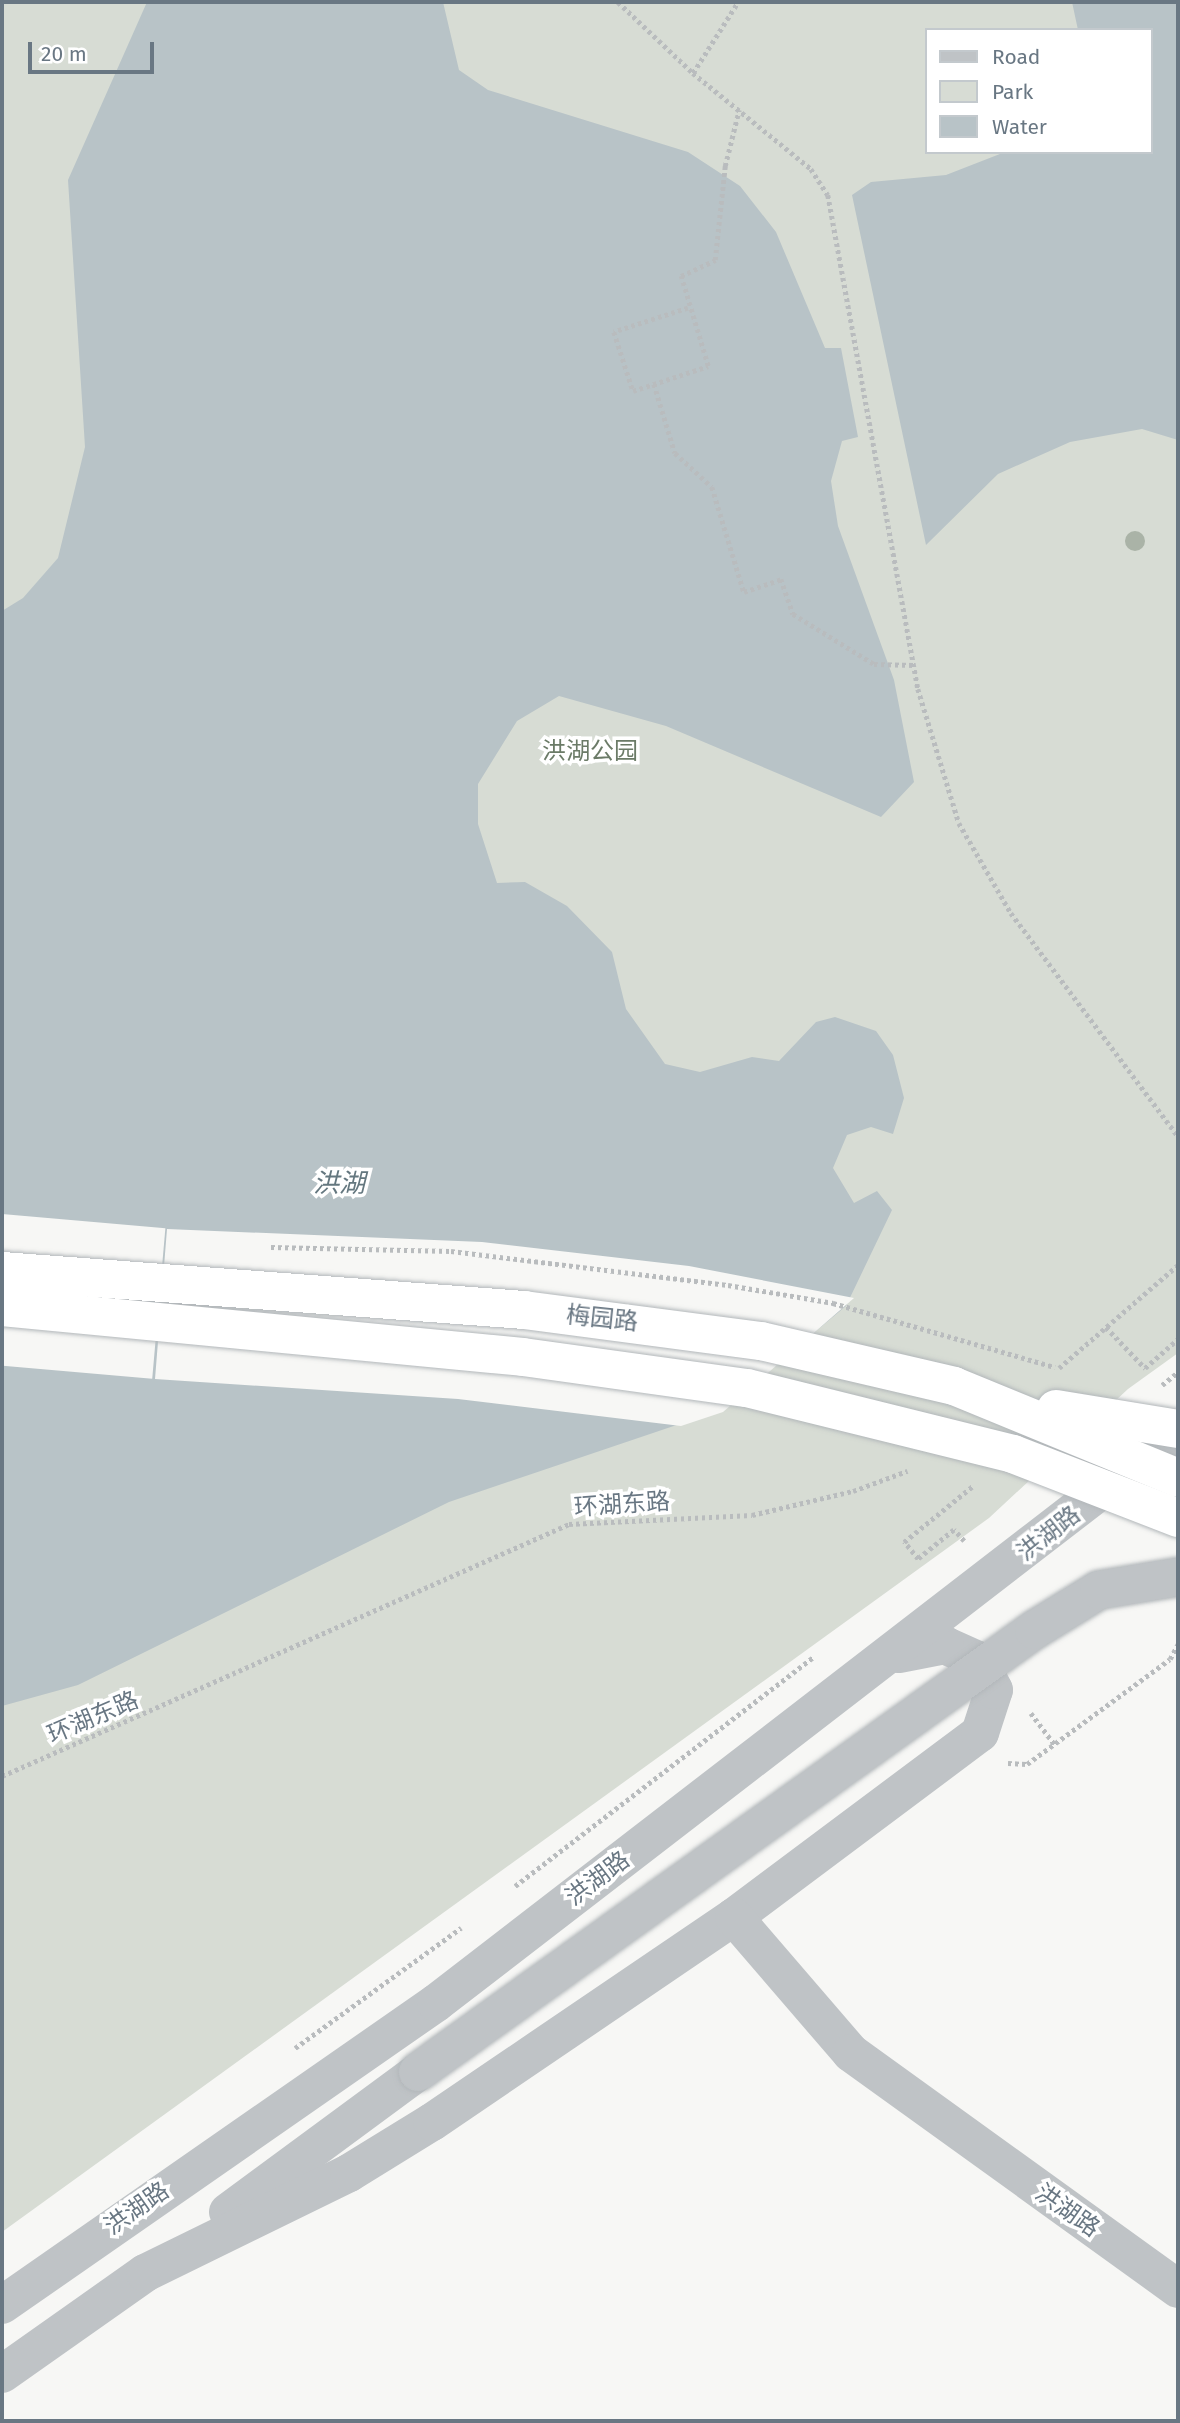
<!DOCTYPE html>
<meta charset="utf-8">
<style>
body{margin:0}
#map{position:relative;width:1180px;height:2423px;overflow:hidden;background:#f7f7f5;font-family:"Fira Sans","Noto Sans SC",sans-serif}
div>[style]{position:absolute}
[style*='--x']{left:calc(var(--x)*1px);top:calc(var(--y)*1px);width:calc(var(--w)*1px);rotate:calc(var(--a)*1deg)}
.green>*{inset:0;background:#d7dcd4}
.water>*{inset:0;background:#b8c3c7}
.pier>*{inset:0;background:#f7f7f5;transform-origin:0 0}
.path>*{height:4.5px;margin-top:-2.25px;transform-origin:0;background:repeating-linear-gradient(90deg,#b9bcbe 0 3.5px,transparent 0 7px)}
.minor>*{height:38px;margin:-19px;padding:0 19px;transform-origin:19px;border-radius:19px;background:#bfc3c6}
.path-bridge>*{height:4.5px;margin-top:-2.25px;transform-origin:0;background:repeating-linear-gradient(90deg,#b9bcbe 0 3.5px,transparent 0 7px)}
.bridges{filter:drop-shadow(0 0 2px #b2b7ba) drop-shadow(0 0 2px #b2b7ba)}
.minor-bridge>*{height:38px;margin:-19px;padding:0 19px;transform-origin:19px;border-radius:19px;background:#bfc3c6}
.major-bridge>*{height:38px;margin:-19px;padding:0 19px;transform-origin:19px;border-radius:19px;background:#fff}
.trees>*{width:20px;height:20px;margin:-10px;border-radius:50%;background:#aab3a7}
span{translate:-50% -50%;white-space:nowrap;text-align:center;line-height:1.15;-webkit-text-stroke:7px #fff;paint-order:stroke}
.park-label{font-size:24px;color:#6b7b67}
.street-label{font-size:24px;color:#697783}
.water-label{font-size:26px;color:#64777f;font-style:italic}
.frame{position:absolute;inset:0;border:4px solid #697783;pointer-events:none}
.legend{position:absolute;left:925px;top:28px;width:228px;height:126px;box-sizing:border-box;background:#fff;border:2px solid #c3c9cd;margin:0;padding:9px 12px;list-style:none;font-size:21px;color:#697783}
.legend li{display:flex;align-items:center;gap:14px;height:35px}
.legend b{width:35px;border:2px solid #c3c9cd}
.scale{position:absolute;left:28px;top:42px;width:126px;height:32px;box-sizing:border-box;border:4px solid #697783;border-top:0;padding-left:9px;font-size:21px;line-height:24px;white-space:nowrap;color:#697783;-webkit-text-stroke:5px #fff;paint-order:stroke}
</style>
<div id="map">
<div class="green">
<div style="clip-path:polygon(evenodd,2px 2px,1178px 2px,1178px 1353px,1128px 1389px,989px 1518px,2px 2232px,2px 2px,926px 30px,1150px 30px,1150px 152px,926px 152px,926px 30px)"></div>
</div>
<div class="water">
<div style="clip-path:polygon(147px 2px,443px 2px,459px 70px,488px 90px,688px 152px,740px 186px,776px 232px,825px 348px,841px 348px,858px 437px,842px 441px,831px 481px,838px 526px,894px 680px,914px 782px,881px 817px,666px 726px,559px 696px,517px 721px,478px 784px,478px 824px,497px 883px,525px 882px,567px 906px,612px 952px,626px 1009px,665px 1064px,700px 1072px,752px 1057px,779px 1061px,816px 1022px,835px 1017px,876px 1031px,893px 1055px,904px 1098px,893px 1134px,871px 1127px,847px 1135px,833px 1168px,854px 1203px,877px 1191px,892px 1210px,846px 1306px,721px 1410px,449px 1502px,78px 1685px,2px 1706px,2px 611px,23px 598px,58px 558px,85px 447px,68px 180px)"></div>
<div style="clip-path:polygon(1072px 2px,1178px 2px,1178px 440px,1142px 429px,1070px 442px,998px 474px,926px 545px,852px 195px,871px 182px,946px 175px,1005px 152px,1150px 152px,1150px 30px,1078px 30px)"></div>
</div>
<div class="pier">
<div style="left:2px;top:1214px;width:164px;height:151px;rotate:5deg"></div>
<div style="clip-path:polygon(167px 1229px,482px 1242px,689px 1266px,854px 1298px,723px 1412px,681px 1426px,458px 1399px,155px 1379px)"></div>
</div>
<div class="path">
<div style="--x:618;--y:2;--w:103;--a:43.4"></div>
<div style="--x:693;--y:73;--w:152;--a:39.1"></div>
<div style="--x:811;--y:169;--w:31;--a:57"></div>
<div style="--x:828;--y:195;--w:502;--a:79.67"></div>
<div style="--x:918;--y:689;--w:140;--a:73"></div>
<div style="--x:959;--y:823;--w:104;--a:60"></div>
<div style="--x:1011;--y:913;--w:279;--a:53.2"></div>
<div style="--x:693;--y:73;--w:84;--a:-57.6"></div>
<div style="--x:688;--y:308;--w:78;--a:162"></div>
<div style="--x:614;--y:332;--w:62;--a:72.1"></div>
<div style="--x:633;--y:391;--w:79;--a:-18.4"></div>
<div style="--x:708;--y:366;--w:94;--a:-106.7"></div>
<div style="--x:681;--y:276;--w:38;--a:-25"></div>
<div style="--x:715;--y:260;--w:95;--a:-83.9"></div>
<div style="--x:725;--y:166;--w:58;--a:-76"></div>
<div style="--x:654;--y:384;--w:72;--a:73.1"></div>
<div style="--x:675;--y:453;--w:50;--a:42.6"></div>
<div style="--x:712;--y:487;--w:110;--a:73.1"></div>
<div style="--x:744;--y:592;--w:39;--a:-19"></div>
<div style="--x:781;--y:579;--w:37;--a:71"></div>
<div style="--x:793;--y:614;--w:95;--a:31.7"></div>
<div style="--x:874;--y:664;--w:40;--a:1.4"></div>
<div style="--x:1106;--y:1327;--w:57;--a:46.4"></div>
<div style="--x:1145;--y:1368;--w:44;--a:-41.3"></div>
<div style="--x:1059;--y:1368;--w:157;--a:-40.9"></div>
<div style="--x:1162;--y:1385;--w:21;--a:-39"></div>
<div style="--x:964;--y:1541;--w:15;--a:-132"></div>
<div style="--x:954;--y:1530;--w:46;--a:141.1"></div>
<div style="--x:918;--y:1559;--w:22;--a:-129"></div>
<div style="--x:904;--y:1542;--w:89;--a:-39.1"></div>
<div style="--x:1031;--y:1713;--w:39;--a:53"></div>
<div style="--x:1008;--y:1763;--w:19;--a:3"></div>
<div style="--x:1027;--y:1764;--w:177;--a:-36.3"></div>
<div style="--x:1170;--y:1659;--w:17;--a:-62"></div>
<div style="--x:2;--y:1776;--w:620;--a:-23.96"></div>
<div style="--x:569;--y:1524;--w:183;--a:-2.8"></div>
<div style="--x:752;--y:1515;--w:104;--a:-13.4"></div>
<div style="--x:853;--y:1491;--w:58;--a:-20.3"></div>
<div style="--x:515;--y:1886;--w:376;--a:-37.5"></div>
<div style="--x:295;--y:2048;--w:205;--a:-35.9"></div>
</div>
<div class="minor">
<div style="--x:734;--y:1917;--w:307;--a:-36.8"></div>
<div style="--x:980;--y:1733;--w:45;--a:-72"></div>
<div style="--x:994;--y:1690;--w:34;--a:-118"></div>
<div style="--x:978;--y:1660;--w:36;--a:-156"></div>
<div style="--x:945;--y:1645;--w:47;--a:168.9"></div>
<div style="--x:228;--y:2212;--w:236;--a:-36.4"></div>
<div style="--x:2;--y:2305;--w:529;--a:-34.83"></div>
<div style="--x:436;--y:2003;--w:937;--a:-37.63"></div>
<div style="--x:2;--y:2374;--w:175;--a:-35.2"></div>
<div style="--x:145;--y:2273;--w:227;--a:-26.1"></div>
<div style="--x:349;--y:2173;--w:97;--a:-31.6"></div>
<div style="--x:432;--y:2122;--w:365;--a:-34.2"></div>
<div style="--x:734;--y:1917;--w:179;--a:49.3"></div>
<div style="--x:851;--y:2053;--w:403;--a:35.8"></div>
</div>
<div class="path-bridge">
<div style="--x:271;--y:1247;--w:180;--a:1.3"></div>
<div style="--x:451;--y:1251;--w:279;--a:7"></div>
<div style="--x:728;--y:1285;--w:107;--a:9.7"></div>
<div style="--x:833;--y:1303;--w:231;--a:16.1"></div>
</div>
<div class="bridges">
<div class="minor-bridge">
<div style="--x:418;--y:2072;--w:758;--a:-35.66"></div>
<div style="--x:1034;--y:1630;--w:76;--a:-31.6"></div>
<div style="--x:1099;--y:1590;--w:80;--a:-9.3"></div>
</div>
<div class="major-bridge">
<div style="--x:2;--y:1271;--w:523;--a:4.27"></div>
<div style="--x:524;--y:1310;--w:239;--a:7.5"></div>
<div style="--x:761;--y:1341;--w:198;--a:13.1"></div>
<div style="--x:954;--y:1386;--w:242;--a:22.3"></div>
<div style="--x:2;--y:1307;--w:523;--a:5.48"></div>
<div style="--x:523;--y:1357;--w:226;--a:7.9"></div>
<div style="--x:747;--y:1388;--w:274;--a:13.9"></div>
<div style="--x:1013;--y:1454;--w:177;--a:21.2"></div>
<div style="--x:1056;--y:1409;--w:124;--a:9.3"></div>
</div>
</div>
<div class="trees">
<div style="left:1135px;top:541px"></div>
</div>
<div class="park-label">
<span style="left:590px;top:752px">洪湖公园</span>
</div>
<div class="street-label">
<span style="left:602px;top:1319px;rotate:6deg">梅园路</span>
<span style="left:622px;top:1505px;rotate:-4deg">环湖东路</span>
<span style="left:1049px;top:1534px;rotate:-38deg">洪湖路</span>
<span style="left:93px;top:1718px;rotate:-23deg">环湖东路</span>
<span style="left:598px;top:1879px;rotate:-37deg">洪湖路</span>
<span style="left:137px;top:2209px;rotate:-35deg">洪湖路</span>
<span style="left:1067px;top:2211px;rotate:35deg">洪湖路</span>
</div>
<div class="water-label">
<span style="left:339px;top:1184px">洪湖</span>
</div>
<div class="frame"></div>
<ul class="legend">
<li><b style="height:9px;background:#bfc3c6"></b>Road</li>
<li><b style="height:19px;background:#d7dcd4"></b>Park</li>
<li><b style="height:19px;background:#b8c3c7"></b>Water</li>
</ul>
<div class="scale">20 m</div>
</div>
